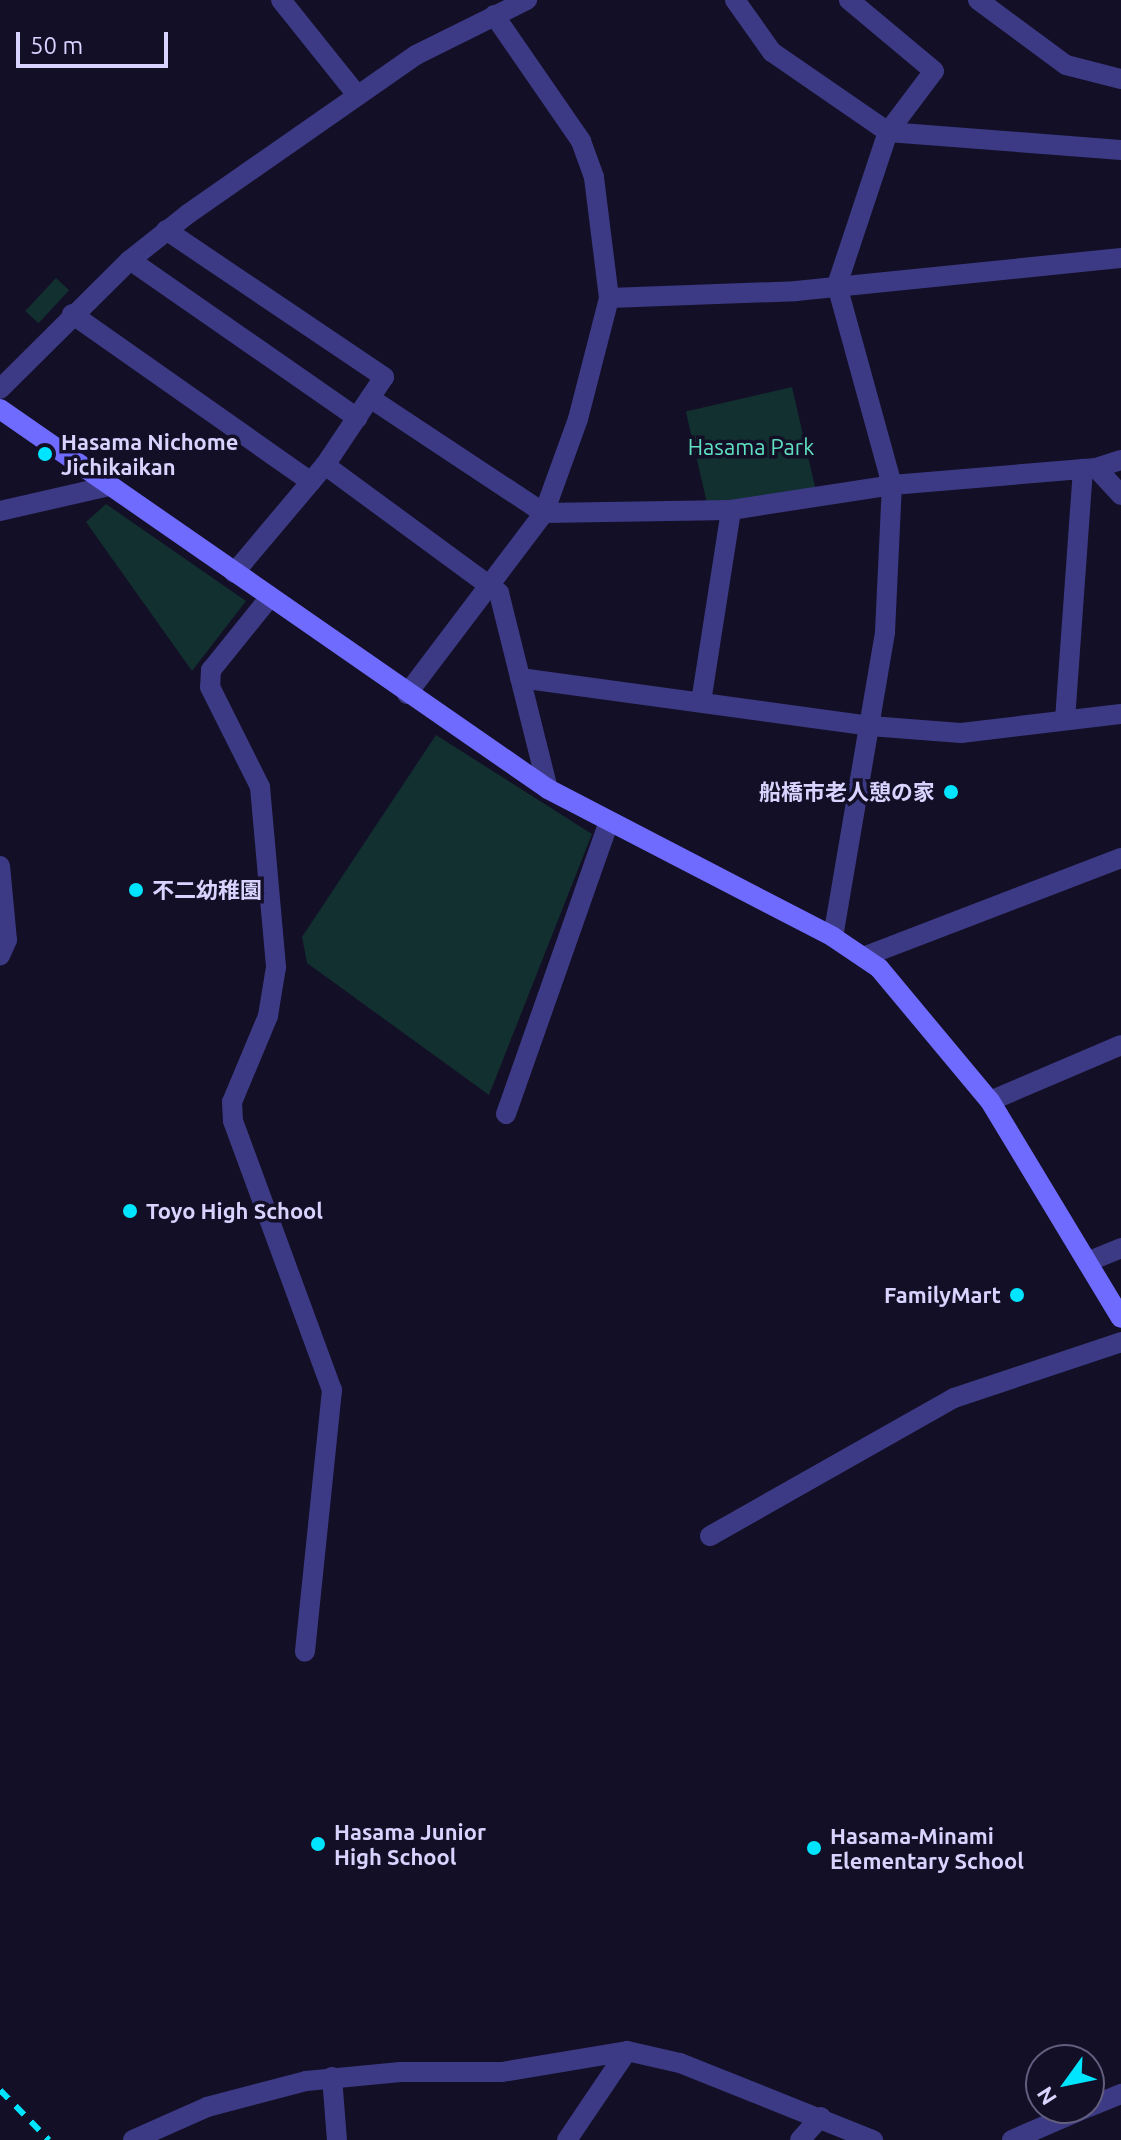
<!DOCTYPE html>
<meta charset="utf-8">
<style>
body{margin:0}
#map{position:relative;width:1121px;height:2140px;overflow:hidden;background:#130f26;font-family:Ubuntu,"Noto Sans JP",sans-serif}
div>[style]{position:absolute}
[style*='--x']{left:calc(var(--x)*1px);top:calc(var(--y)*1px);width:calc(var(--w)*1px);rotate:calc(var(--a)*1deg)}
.green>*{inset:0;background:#12302f;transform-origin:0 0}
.street>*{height:20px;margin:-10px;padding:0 10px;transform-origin:10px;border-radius:10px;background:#3d3a85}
.secondary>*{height:20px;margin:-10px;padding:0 10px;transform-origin:10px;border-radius:10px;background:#6f6bff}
.rail>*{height:6px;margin-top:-3px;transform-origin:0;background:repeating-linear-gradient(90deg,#00e5ff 0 12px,transparent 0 22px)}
.dots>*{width:22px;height:22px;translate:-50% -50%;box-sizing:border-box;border:4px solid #130f26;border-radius:50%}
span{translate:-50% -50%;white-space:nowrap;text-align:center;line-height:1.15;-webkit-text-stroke:7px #130f26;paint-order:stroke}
.poi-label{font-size:22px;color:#d9d4ff;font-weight:700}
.left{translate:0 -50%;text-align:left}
.right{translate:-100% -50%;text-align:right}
.park-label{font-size:22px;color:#5fe0c0}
.north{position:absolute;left:1025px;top:2044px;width:80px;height:80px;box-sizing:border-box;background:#130f26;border:2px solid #625e7d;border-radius:50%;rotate:237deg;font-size:22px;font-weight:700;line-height:32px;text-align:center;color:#d9d4ff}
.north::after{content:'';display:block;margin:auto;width:28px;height:36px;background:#00e5ff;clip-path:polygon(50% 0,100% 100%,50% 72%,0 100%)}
.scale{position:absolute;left:16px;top:32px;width:152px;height:36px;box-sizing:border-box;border:4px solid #d9d4ff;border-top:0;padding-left:10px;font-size:24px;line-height:28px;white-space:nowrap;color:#d9d4ff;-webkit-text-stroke:6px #130f26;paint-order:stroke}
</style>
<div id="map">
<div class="green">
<div style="left:56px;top:278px;width:18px;height:45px;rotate:43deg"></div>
<div style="left:792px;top:387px;width:106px;height:109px;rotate:77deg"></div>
<div style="clip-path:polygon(106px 504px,246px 601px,192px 671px,86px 522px)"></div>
<div style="clip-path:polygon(436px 735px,592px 834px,489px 1095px,307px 963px,302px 937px)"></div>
</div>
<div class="street">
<div style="--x:281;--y:0;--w:122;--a:51.3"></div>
<div style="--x:735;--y:0;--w:64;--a:54.6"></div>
<div style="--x:772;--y:52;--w:141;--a:34.6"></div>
<div style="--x:888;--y:132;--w:234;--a:4.4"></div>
<div style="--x:978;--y:0;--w:109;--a:36.5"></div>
<div style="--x:1066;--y:65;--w:57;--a:14.3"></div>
<div style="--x:166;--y:230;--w:263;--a:34"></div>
<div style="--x:384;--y:377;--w:106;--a:123.8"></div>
<div style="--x:325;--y:465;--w:141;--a:130.1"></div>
<div style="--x:130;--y:260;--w:277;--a:34.8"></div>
<div style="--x:609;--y:298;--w:187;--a:-2.1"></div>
<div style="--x:796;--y:291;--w:327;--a:-5.8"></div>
<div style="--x:72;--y:314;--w:292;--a:35.1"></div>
<div style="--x:0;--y:389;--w:183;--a:-44.8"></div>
<div style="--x:130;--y:260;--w:74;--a:-38.4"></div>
<div style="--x:188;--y:214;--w:278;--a:-34.9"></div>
<div style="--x:416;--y:55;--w:124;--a:-26.4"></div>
<div style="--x:370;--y:398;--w:209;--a:33.5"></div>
<div style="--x:544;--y:513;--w:187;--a:-0.9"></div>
<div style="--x:731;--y:510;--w:163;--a:-8.8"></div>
<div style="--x:892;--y:485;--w:205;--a:-4.8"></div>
<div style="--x:1096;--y:468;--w:26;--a:-18"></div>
<div style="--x:325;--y:465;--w:216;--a:36.3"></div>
<div style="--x:499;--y:593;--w:202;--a:76"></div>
<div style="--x:1096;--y:468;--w:37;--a:47"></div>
<div style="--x:0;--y:511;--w:112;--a:-12.9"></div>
<div style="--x:270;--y:597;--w:94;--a:128.9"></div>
<div style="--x:211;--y:670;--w:17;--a:93"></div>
<div style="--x:210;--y:687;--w:112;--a:63.4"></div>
<div style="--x:260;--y:787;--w:181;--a:84.9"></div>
<div style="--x:276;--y:967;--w:50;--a:99.3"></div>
<div style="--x:268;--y:1016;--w:93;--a:112.7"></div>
<div style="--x:232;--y:1102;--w:19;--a:87"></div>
<div style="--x:233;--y:1121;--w:287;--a:69.8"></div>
<div style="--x:332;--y:1390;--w:263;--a:95.9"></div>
<div style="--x:520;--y:678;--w:353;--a:7.8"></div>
<div style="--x:870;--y:726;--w:91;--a:4.4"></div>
<div style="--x:961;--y:733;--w:161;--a:-6.8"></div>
<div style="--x:407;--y:694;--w:227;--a:-52.9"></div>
<div style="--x:544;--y:513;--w:100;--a:-70.1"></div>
<div style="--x:578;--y:419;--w:125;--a:-75.6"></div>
<div style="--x:609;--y:298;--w:122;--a:-97.1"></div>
<div style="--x:594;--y:177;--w:38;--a:-110"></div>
<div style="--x:581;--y:141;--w:153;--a:-124.6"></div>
<div style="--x:701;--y:702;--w:194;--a:-81.1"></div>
<div style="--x:1065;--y:720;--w:252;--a:-85.9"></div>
<div style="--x:0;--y:866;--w:74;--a:84.6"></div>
<div style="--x:7;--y:940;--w:17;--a:114"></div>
<div style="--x:833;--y:937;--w:309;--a:-80.3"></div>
<div style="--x:885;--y:632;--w:147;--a:-87.3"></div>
<div style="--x:892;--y:485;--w:207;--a:-105.4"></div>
<div style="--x:837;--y:285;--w:161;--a:-71.6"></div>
<div style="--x:888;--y:132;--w:76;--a:-53"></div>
<div style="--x:934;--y:71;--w:111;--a:-140.1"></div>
<div style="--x:863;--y:957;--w:276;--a:-21"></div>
<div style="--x:990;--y:1101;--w:142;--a:-23.1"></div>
<div style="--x:506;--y:1114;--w:307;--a:-70.6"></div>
<div style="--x:1087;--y:1262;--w:37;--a:-22"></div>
<div style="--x:710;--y:1536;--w:280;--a:-29.5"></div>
<div style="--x:954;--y:1398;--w:176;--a:-18.5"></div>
<div style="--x:332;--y:2077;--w:63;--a:85.5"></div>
<div style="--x:1089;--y:2107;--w:35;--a:-22"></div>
<div style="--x:133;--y:2140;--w:81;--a:-24"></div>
<div style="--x:207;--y:2107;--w:102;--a:-14.7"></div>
<div style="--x:306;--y:2081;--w:95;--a:-5.4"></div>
<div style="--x:401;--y:2072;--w:101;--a:0"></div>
<div style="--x:502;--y:2072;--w:127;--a:-9.5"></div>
<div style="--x:627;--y:2051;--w:54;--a:12.8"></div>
<div style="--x:680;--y:2063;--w:208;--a:21.8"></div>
<div style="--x:567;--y:2140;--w:107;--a:-56"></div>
<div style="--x:800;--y:2140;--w:31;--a:-48"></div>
<div style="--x:1012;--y:2140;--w:81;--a:-23.4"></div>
</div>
<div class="secondary">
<div style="--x:0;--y:409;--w:667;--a:34.74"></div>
<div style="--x:548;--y:789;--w:321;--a:27.4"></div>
<div style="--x:833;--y:937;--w:55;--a:34"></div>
<div style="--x:879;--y:968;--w:173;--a:50.2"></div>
<div style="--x:990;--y:1101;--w:253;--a:58.9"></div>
</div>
<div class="rail">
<div style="--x:0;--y:2090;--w:70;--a:45.6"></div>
</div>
<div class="dots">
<div style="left:45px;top:454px;background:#00e5ff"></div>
<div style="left:951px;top:792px;background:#00e5ff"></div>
<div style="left:136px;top:890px;background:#00e5ff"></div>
<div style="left:130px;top:1211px;background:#00e5ff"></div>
<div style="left:1017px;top:1295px;background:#00e5ff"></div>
<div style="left:318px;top:1844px;background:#00e5ff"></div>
<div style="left:814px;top:1848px;background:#00e5ff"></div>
</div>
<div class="poi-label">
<span class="left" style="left:61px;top:454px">Hasama Nichome<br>Jichikaikan</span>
<span class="right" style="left:935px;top:792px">船橋市老人憩の家</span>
<span class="left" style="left:152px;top:890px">不二幼稚園</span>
<span class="left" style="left:146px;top:1211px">Toyo High School</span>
<span class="right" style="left:1001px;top:1295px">FamilyMart</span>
<span class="left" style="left:334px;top:1844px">Hasama Junior<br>High School</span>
<span class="left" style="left:830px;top:1848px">Hasama-Minami<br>Elementary School</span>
</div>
<div class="park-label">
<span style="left:751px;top:447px">Hasama Park</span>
</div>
<div class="north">N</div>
<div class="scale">50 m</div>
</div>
